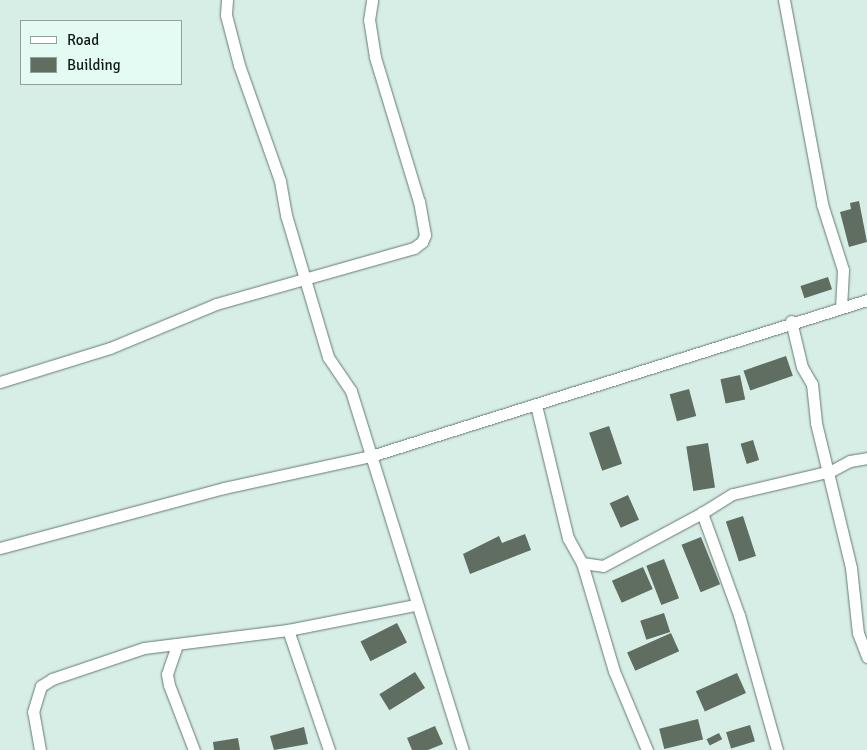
<!DOCTYPE html>
<style>
body{margin:0}
#map{position:relative;width:867px;height:750px;overflow:hidden;background:#d6eee5;font-family:Signika,sans-serif}
div>[style]{position:absolute}
[style*='--x']{left:calc(var(--x)*1px);top:calc(var(--y)*1px);width:calc(var(--w)*1px);rotate:calc(var(--a)*1deg)}
.building>*{inset:0;background:#5f6e61;transform-origin:0 0}
.roads{filter:drop-shadow(0 0 1px #657a73) drop-shadow(0 0 1px #657a73)}
.street>*{height:11px;margin:-5.5px;padding:0 5.5px;transform-origin:5.5px;border-radius:5.5px;background:#fff}
span{translate:-50% -50%;white-space:nowrap;text-align:center;line-height:1.15;-webkit-text-stroke:4.5px #e4fbf3;paint-order:stroke}
.legend{position:absolute;left:20px;top:20px;width:162px;height:65px;box-sizing:border-box;background:#e4fbf3;border:1px solid #90a19b;margin:0;padding:6px 9px;list-style:none;font-size:15px;color:#111917}
.legend li{display:flex;align-items:center;gap:10px;height:25px}
.legend b{width:25px;border:1px solid #90a19b}
</style>
<div id="map">
<div class="building">
<div style="clip-path:polygon(859px 201px,867px 242px,849px 247px,840px 212px,851px 209px,850px 203px)"></div>
<div style="left:828px;top:277px;width:13px;height:29px;rotate:72deg"></div>
<div style="left:786px;top:356px;width:21px;height:45px;rotate:71deg"></div>
<div style="left:740px;top:375px;width:25px;height:20px;rotate:78deg"></div>
<div style="left:689px;top:389px;width:28px;height:20px;rotate:75deg"></div>
<div style="left:609px;top:426px;width:40px;height:21px;rotate:71deg"></div>
<div style="left:753px;top:440px;width:21px;height:13px;rotate:73deg"></div>
<div style="left:708px;top:443px;width:45px;height:22px;rotate:81deg"></div>
<div style="left:628px;top:495px;width:27px;height:20px;rotate:66deg"></div>
<div style="left:743px;top:516px;width:42px;height:18px;rotate:72deg"></div>
<div style="clip-path:polygon(525px 534px,531px 550px,470px 574px,463px 554px,499px 536px,502px 543px)"></div>
<div style="left:701px;top:537px;width:51px;height:21px;rotate:68deg"></div>
<div style="left:664px;top:559px;width:42px;height:19px;rotate:69deg"></div>
<div style="left:643px;top:567px;width:24px;height:34px;rotate:66deg"></div>
<div style="left:664px;top:613px;width:20px;height:25px;rotate:72deg"></div>
<div style="left:397px;top:623px;width:22px;height:41px;rotate:63deg"></div>
<div style="left:671px;top:633px;width:20px;height:48px;rotate:66deg"></div>
<div style="left:415px;top:672px;width:19px;height:42px;rotate:58deg"></div>
<div style="left:737px;top:673px;width:22px;height:45px;rotate:66deg"></div>
<div style="left:698px;top:719px;width:21px;height:40px;rotate:76deg"></div>
<div style="left:750px;top:725px;width:17px;height:25px;rotate:73deg"></div>
<div style="clip-path:polygon(435px 726px,443px 744px,428px 750px,412px 750px,407px 738px)"></div>
<div style="clip-path:polygon(304px 727px,308px 744px,274px 750px,270px 736px)"></div>
<div style="left:719px;top:733px;width:7px;height:14px;rotate:63deg"></div>
<div style="clip-path:polygon(238px 738px,240px 750px,214px 750px,213px 742px)"></div>
</div>
<div class="roads">
<div class="street">
<div style="--x:227;--y:0;--w:15;--a:94"></div>
<div style="--x:226;--y:15;--w:52;--a:75.4"></div>
<div style="--x:239;--y:65;--w:123;--a:70.5"></div>
<div style="--x:280;--y:181;--w:35;--a:80"></div>
<div style="--x:286;--y:215;--w:148;--a:73.5"></div>
<div style="--x:328;--y:357;--w:41;--a:55.9"></div>
<div style="--x:351;--y:391;--w:376;--a:72.7"></div>
<div style="--x:784;--y:0;--w:208;--a:79.4"></div>
<div style="--x:822;--y:204;--w:69;--a:72.3"></div>
<div style="--x:843;--y:270;--w:36;--a:93"></div>
<div style="--x:791;--y:321;--w:47;--a:76.6"></div>
<div style="--x:802;--y:367;--w:20;--a:60"></div>
<div style="--x:812;--y:384;--w:39;--a:84"></div>
<div style="--x:816;--y:423;--w:149;--a:76.4"></div>
<div style="--x:851;--y:568;--w:65;--a:83.9"></div>
<div style="--x:858;--y:633;--w:26;--a:69"></div>
<div style="--x:0;--y:382;--w:115;--a:-17.2"></div>
<div style="--x:110;--y:348;--w:115;--a:-22.5"></div>
<div style="--x:216;--y:304;--w:206;--a:-15.8"></div>
<div style="--x:414;--y:248;--w:10;--a:-37"></div>
<div style="--x:422;--y:242;--w:8;--a:-67"></div>
<div style="--x:425;--y:235;--w:34;--a:-100"></div>
<div style="--x:419;--y:202;--w:152;--a:-106.9"></div>
<div style="--x:375;--y:57;--w:37;--a:-99"></div>
<div style="--x:369;--y:20;--w:20;--a:-81"></div>
<div style="--x:536;--y:405;--w:137;--a:76.5"></div>
<div style="--x:568;--y:538;--w:29;--a:61"></div>
<div style="--x:582;--y:563;--w:21;--a:8"></div>
<div style="--x:603;--y:566;--w:112;--a:-28.2"></div>
<div style="--x:0;--y:548;--w:232;--a:-15"></div>
<div style="--x:224;--y:488;--w:150;--a:-12.3"></div>
<div style="--x:371;--y:456;--w:520;--a:-17.46"></div>
<div style="--x:582;--y:563;--w:113;--a:73.5"></div>
<div style="--x:614;--y:671;--w:86;--a:67.3"></div>
<div style="--x:288;--y:630;--w:127;--a:71.1"></div>
<div style="--x:177;--y:645;--w:31;--a:109"></div>
<div style="--x:167;--y:674;--w:11;--a:80"></div>
<div style="--x:169;--y:685;--w:70;--a:69"></div>
<div style="--x:40;--y:750;--w:39;--a:-100"></div>
<div style="--x:33;--y:712;--w:27;--a:-73"></div>
<div style="--x:41;--y:686;--w:13;--a:-32"></div>
<div style="--x:52;--y:679;--w:97;--a:-18.6"></div>
<div style="--x:144;--y:648;--w:145;--a:-7.1"></div>
<div style="--x:288;--y:630;--w:130;--a:-11.1"></div>
<div style="--x:777;--y:750;--w:140;--a:-105.7"></div>
<div style="--x:739;--y:615;--w:109;--a:-109.9"></div>
<div style="--x:702;--y:513;--w:36;--a:-32"></div>
<div style="--x:733;--y:494;--w:101;--a:-13.2"></div>
<div style="--x:831;--y:471;--w:21;--a:-28"></div>
<div style="--x:850;--y:461;--w:17;--a:-10"></div>
</div>
</div>
<ul class="legend">
<li><b style="height:6px;background:#fff"></b>Road</li>
<li><b style="height:14px;background:#5f6e61"></b>Building</li>
</ul>
</div>
